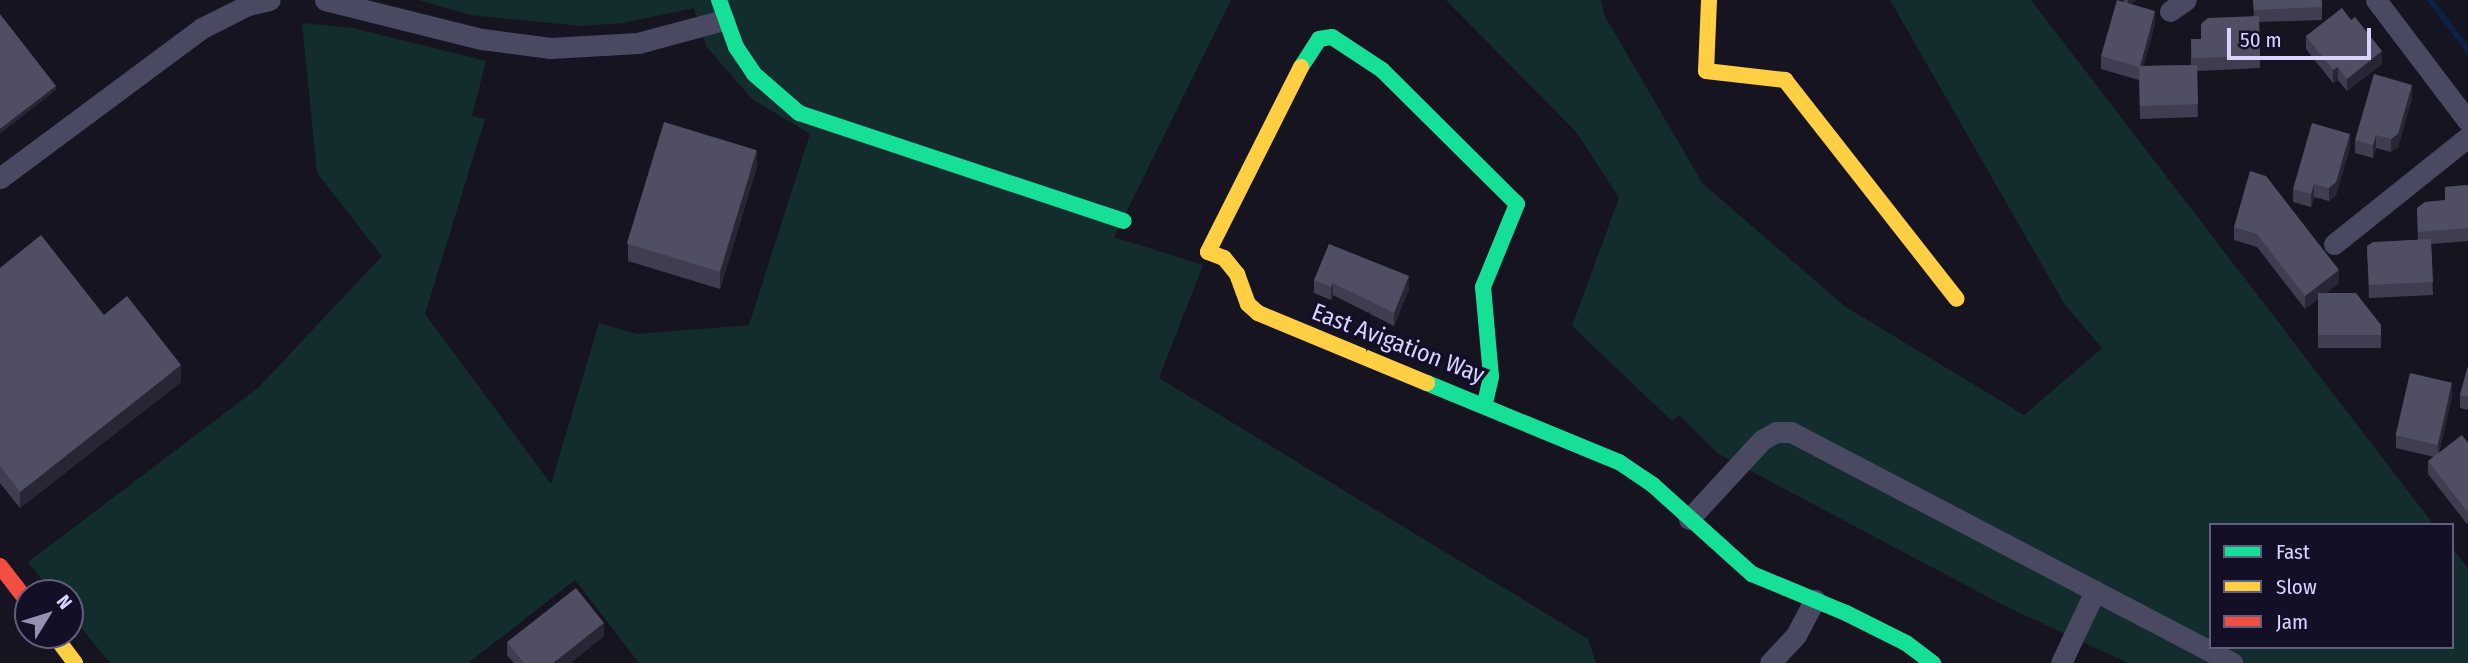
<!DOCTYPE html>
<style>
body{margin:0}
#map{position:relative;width:2468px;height:663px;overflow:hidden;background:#161421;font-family:"Fira Sans Condensed",sans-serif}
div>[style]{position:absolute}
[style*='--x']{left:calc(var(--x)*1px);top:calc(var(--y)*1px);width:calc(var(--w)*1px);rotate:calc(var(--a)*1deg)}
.green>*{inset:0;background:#132c2d}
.stream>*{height:6px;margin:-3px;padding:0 3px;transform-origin:3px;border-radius:3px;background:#0d2144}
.street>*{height:21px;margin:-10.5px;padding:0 10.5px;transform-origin:10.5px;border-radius:10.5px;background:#4a4962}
.fast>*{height:16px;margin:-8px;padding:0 8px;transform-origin:8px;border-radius:8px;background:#16e098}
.slow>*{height:16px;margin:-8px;padding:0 8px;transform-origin:8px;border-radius:8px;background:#ffcf43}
.jam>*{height:16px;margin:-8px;padding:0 8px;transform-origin:8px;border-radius:8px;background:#f24e42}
.wall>*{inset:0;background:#403d50}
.shaded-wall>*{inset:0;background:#282635}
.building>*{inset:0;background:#504e63;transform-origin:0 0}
span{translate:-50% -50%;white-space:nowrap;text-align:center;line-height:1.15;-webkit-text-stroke:7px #130f26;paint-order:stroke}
.street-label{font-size:24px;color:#d9d4ff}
.legend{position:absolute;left:2209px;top:523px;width:245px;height:126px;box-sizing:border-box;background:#130f26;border:2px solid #625e7d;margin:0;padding:9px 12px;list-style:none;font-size:21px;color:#d9d4ff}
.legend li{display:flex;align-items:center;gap:14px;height:35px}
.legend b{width:35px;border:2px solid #625e7d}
.north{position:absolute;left:14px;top:579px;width:70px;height:70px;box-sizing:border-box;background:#130f26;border:2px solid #625e7d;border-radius:50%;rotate:52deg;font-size:19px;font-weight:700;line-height:28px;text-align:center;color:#d9d4ff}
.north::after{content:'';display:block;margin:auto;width:24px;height:32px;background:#9591b1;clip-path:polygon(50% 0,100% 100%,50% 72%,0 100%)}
.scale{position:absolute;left:2227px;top:28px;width:144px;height:32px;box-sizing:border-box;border:4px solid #d9d4ff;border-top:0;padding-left:9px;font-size:21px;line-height:24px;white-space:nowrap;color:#d9d4ff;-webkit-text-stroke:5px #130f26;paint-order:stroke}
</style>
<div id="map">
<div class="green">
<div style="clip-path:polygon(419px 0,1231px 0,1114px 237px,1203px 265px,1159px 378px,1588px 639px,1596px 663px,639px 663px,575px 580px,468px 663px,110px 663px,70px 614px,70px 593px,53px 593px,28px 562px,258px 388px,382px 256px,317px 173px,302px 23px,353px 28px,486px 61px,472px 116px,485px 119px,425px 314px,551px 484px,599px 323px,637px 334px,749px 325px,810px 134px,752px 99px,706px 46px,694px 8px,623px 23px,581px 26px,470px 15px)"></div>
<div style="clip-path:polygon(1446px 0,1601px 0,1604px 15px,1703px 184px,1846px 307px,2024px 415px,2102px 348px,2065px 305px,1890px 0,2031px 0,2434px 525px,2211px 525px,2211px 647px,2452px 647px,2452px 548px,2468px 568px,2468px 663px,2128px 663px,2003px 605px,1717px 453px,1679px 415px,1672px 421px,1572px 326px,1619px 198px,1577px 133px)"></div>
</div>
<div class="stream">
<div style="--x:2430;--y:0;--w:63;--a:52.8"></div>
</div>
<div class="street">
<div style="--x:325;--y:0;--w:162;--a:14"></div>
<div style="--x:482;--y:39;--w:69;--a:7.5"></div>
<div style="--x:550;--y:48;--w:88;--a:-3.3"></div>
<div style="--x:638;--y:43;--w:89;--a:-15"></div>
<div style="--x:2376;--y:0;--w:152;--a:52.8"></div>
<div style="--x:2170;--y:11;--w:19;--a:-35"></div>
<div style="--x:0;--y:178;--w:252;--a:-36.6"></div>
<div style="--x:202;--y:28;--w:51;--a:-26.6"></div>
<div style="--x:248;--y:5;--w:22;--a:-13"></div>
<div style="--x:2334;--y:244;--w:171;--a:-38.6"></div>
<div style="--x:1689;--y:519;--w:108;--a:-47.3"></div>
<div style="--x:1762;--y:440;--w:16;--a:-30"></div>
<div style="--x:1776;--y:432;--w:15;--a:0"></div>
<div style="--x:1791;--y:432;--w:498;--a:27.6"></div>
<div style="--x:1770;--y:663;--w:38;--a:-47"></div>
<div style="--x:1796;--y:635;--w:40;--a:-62"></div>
<div style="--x:2061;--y:663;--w:80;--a:-64.7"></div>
</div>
<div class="fast">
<div style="--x:719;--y:0;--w:50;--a:70.1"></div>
<div style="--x:736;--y:47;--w:32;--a:56"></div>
<div style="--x:754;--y:74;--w:60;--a:40.9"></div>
<div style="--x:799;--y:113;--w:342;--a:18.4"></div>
<div style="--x:1301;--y:67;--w:33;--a:-57"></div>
<div style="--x:1319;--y:39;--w:13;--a:-9"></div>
<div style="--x:1332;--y:37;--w:60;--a:33.4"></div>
<div style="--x:1382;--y:70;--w:190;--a:44.8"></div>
<div style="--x:1517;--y:204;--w:90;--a:112.3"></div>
<div style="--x:1483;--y:287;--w:90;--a:84.9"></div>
<div style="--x:1491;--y:377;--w:28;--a:103"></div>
<div style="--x:1427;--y:383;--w:208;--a:22.4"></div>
<div style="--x:1619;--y:462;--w:41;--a:34.1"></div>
<div style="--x:1653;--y:485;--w:133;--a:42"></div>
<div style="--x:1752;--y:574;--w:102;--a:22.5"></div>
<div style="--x:1846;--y:613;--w:67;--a:26.6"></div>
<div style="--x:1906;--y:643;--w:34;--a:37"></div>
</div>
<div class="slow">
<div style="--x:1709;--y:0;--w:71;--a:92.4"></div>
<div style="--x:1706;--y:71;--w:80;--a:6.5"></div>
<div style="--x:1785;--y:80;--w:278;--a:51.9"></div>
<div style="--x:1301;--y:67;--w:207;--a:116.7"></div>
<div style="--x:1208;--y:252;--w:17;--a:21"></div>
<div style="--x:1224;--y:258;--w:21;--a:51"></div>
<div style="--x:1237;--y:274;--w:32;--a:70"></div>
<div style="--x:1248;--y:304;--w:13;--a:42"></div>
<div style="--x:1258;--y:313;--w:183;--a:22.5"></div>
<div style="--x:54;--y:635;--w:35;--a:53"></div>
</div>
<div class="jam">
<div style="--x:0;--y:566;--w:46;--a:52.1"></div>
</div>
<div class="wall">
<div style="clip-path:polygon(2123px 0,2136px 0,2131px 4px,2155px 24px,2143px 66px,2191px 65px,2191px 39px,2201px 39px,2254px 17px,2253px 0,2322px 0,2322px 20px,2259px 22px,2260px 68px,2197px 71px,2198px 117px,2140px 119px,2139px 80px,2101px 69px,2101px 56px,2124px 2px)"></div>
<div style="clip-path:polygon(2306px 36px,2382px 64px,2347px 91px,2338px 80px,2333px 83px,2306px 49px)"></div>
<div style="clip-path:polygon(2412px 98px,2398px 147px,2391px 152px,2376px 148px,2373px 158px,2355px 153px,2355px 140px)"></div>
<div style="clip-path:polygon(2350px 147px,2336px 195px,2329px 201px,2314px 197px,2311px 207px,2293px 202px,2293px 189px)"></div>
<div style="clip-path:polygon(757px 167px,720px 289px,628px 261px,628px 244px)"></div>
<div style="clip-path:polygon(2266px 176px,2339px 283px,2326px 293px,2381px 325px,2381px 348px,2318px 348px,2318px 299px,2305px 309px,2257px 247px,2234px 240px,2234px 227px)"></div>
<div style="clip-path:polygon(2468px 185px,2468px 241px,2431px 244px,2433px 295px,2369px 298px,2367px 246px,2418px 240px,2417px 208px,2445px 200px,2445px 187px)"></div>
<div style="clip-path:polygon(0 268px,104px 315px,181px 382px,20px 508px,0 483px)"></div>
<div style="clip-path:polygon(1314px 280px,1409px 289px,1394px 326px,1333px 295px,1331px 300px,1314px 293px)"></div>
<div style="clip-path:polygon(2468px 366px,2468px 410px,2460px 408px,2460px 395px)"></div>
<div style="clip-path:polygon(2452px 396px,2439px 453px,2468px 443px,2468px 523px,2467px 524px,2428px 474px,2428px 461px,2434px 457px,2396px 448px,2396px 435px)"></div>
<div style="clip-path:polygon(604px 636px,570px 663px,514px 663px,507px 655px,507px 642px)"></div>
</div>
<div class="shaded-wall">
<div style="clip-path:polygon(2128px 0,2136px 0,2128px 6px)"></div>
<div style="clip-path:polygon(2155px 11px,2155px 24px,2140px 79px,2140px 66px)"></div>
<div style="clip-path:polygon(2382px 51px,2382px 64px,2347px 91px,2347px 79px)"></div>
<div style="clip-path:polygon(2338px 67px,2338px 80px,2333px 83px,2333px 70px)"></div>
<div style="clip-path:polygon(2412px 85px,2412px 98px,2398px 147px,2391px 152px,2391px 139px)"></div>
<div style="clip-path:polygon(56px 86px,56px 90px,0 134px,0 129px)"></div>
<div style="clip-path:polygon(2350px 134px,2350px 147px,2336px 195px,2329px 201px,2329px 188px)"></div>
<div style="clip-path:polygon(2376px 135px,2376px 148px,2373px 158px,2373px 145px)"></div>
<div style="clip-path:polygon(757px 150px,757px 167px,720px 289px,720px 272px)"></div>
<div style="clip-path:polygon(2314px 184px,2314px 197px,2311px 207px,2311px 194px)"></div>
<div style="clip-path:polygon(2339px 270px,2339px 283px,2305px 309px,2305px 296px)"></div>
<div style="clip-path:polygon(1409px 276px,1409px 289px,1394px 326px,1394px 313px)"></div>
<div style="clip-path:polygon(1333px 283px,1333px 295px,1331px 300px,1331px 287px)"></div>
<div style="clip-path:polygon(181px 365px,181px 382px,20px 508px,20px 492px)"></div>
<div style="clip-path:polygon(2452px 383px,2452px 396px,2438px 457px,2438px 445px)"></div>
<div style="clip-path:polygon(604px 623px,604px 636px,570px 663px,553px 663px)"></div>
</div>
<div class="building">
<div style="clip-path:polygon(2117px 0,2155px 11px,2140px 66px,2197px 65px,2198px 104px,2140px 106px,2139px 67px,2101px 56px)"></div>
<div style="clip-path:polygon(2253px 0,2322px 0,2322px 7px,2254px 10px)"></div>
<div style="clip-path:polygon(2342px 8px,2351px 20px,2355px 17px,2382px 51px,2347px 79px,2338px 67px,2333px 70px,2306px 36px)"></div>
<div style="clip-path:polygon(0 14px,56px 86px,0 129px)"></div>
<div style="clip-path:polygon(2259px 16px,2260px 56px,2192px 58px,2191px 39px,2201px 39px,2201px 24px,2208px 18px)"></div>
<div style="clip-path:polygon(2374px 74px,2412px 85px,2398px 134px,2391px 139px,2376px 135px,2373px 145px,2355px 140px)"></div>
<div style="left:664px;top:122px;width:97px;height:127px;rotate:17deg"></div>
<div style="clip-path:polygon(2312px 123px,2350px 134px,2336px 182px,2329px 188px,2314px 184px,2311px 194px,2293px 189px)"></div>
<div style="clip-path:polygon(2250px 171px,2266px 176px,2339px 270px,2305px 296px,2257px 234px,2234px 227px)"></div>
<div style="clip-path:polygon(2468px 185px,2468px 228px,2418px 232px,2417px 208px,2425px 202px,2445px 200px,2445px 187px)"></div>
<div style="clip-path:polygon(41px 235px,104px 315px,127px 296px,181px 365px,20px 492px,0 466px,0 268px)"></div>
<div style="clip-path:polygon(2431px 239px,2433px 282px,2369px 285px,2367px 246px,2373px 242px)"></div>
<div style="clip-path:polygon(1329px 244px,1409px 276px,1394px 313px,1333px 283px,1331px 287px,1314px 280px)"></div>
<div style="clip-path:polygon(2318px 293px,2356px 293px,2381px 325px,2381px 335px,2318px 335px)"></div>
<div style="clip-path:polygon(2468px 366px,2468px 397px,2460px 395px)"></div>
<div style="left:2410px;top:373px;width:43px;height:64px;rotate:13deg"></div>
<div style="clip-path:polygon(2462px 435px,2468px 443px,2468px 510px,2467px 511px,2428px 461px)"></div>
<div style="clip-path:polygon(576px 588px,604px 623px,553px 663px,524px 663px,507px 642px)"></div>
</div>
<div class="street-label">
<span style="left:1398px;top:344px;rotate:21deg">East Avigation Way</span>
</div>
<ul class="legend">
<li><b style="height:9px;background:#16e098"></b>Fast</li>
<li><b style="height:9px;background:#ffcf43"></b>Slow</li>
<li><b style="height:9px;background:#f24e42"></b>Jam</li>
</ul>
<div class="north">N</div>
<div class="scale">50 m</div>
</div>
